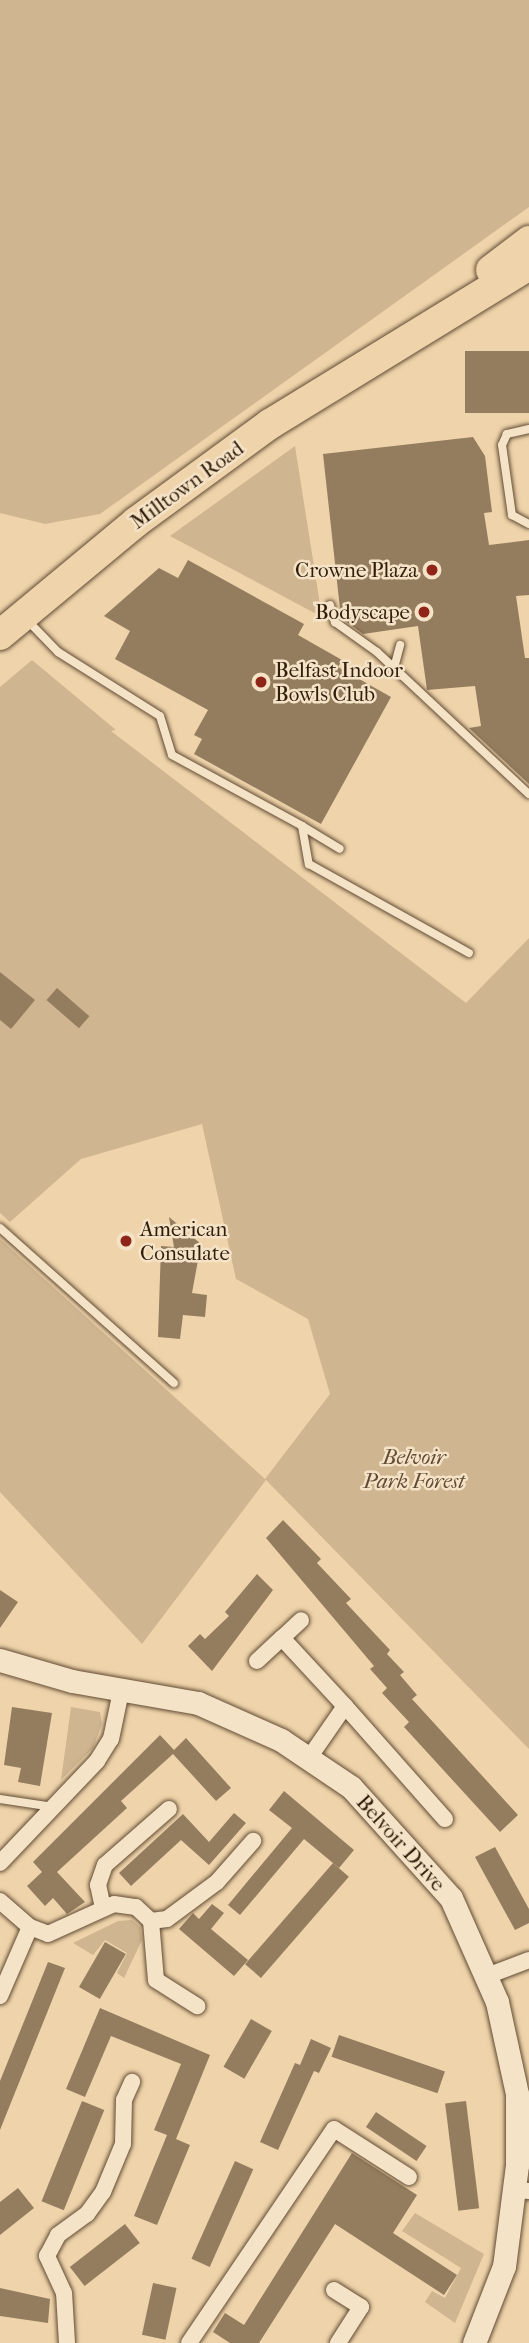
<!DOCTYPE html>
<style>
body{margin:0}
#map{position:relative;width:529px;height:2343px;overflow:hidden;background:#efd4ab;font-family:"IM FELL French Canon",serif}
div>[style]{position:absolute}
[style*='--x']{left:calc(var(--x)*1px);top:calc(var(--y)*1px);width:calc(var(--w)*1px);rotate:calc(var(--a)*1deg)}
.green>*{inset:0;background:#cfb590}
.building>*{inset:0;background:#947c5e;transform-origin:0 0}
.roads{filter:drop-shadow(0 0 2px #614b33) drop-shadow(0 0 2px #614b33)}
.lane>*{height:8px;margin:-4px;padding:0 4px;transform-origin:4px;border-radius:4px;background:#f5e3c8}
.street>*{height:16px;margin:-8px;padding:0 8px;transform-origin:8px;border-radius:8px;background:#f5e3c8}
.secondary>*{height:23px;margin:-11.5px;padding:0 11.5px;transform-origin:11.5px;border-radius:11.5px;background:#f5e3c8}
.highway>*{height:30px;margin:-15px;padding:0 15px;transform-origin:15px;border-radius:15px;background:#efd4ab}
.dots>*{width:19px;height:19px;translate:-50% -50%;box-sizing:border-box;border:4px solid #f5e3c8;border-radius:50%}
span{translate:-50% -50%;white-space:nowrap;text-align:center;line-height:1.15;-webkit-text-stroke:5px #f5e3c8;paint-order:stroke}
.street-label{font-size:21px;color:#321d0b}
.poi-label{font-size:21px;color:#321d0b}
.right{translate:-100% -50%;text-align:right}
.left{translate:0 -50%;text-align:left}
.park-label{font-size:21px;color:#614b33;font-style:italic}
</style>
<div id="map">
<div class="green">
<div style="clip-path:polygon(0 0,529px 0,529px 207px,100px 514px,45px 524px,0 513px)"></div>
<div style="clip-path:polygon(295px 446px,322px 617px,170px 536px)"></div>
<div style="clip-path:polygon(32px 660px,116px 730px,111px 731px,466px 1003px,529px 938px,529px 1749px,266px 1480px,142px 1644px,0 1492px,0 1239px,265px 1479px,330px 1394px,308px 1319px,236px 1279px,202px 1124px,81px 1159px,10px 1222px,0 1213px,0 687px)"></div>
<div style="clip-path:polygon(71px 1707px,100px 1712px,102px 1724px,93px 1748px,61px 1780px)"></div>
<div style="clip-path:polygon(132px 1920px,140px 1927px,142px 1940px,124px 1978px,117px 1973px,127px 1953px,105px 1940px,93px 1955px,73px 1943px,118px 1921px)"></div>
<div style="clip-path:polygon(415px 2213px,484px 2254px,455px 2323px,425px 2302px,432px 2291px,445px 2298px,461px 2268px,402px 2231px)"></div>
</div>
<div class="building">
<div style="left:529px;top:351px;width:62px;height:64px;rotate:90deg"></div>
<div style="clip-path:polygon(473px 437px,485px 456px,492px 512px,484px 513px,489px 545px,529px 540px,529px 595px,516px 596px,525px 658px,529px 658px,529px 784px,469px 728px,481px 726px,475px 686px,427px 690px,418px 626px,363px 634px,341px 618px,323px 454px)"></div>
<div style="clip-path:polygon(188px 560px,304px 624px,298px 635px,342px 660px,338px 667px,391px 697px,321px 824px,194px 754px,202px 739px,194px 735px,208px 710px,115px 659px,130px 631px,104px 616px,159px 568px,178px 578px)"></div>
<div style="clip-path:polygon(0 972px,35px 1000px,11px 1029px,0 1020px)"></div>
<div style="left:57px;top:988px;width:43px;height:16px;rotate:41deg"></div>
<div style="clip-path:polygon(169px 1217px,201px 1244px,192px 1293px,207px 1295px,205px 1317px,183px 1315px,180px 1339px,158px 1337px,161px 1246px,174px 1247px)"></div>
<div style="clip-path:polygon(283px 1520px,321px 1559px,317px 1563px,351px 1599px,346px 1603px,390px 1650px,387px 1654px,404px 1672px,400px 1675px,417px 1695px,412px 1699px,518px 1815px,500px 1832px,404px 1727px,409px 1722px,382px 1693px,387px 1688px,370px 1669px,374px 1666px,266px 1538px)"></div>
<div style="clip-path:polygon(257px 1574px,273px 1590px,212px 1671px,188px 1646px,200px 1634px,205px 1639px,229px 1616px,225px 1612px)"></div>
<div style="clip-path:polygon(0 1590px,18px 1602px,0 1628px)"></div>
<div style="clip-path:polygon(12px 1707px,52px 1713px,40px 1786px,18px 1782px,21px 1768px,4px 1765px)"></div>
<div style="clip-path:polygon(160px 1735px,174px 1750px,186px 1738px,231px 1788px,216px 1801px,173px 1754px,121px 1801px,127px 1808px,57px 1872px,85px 1902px,67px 1914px,53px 1898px,45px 1906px,27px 1886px,42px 1872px,33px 1862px)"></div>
<div style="clip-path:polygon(284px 1791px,354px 1850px,339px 1868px,304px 1839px,240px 1915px,228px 1905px,292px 1828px,269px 1810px)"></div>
<div style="clip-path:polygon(234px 1813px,246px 1823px,209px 1865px,181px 1840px,131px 1886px,119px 1873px,183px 1814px,209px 1842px)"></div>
<div style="clip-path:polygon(495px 1847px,529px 1909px,529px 1923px,515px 1930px,475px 1857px)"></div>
<div style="left:333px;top:1863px;width:21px;height:134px;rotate:41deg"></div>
<div style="clip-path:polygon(212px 1904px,224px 1913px,211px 1929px,248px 1960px,234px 1976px,179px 1929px,193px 1913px,199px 1919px)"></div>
<div style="left:105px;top:1942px;width:24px;height:52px;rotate:30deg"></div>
<div style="clip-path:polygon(48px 1962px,65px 1968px,0 2130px,0 2081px)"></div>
<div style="clip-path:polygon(100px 2008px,210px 2055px,176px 2139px,190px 2145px,157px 2225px,134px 2216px,167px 2135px,154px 2130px,181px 2064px,111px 2036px,85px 2097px,66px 2089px)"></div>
<div style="left:251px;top:2019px;width:24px;height:55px;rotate:30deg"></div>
<div style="left:339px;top:2035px;width:112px;height:23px;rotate:19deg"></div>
<div style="clip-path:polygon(311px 2039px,331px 2048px,319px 2073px,314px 2071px,278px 2150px,260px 2142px,295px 2063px,300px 2065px)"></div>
<div style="left:82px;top:2101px;width:24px;height:108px;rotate:22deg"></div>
<div style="left:466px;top:2101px;width:108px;height:21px;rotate:83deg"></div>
<div style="left:376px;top:2112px;width:61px;height:18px;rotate:34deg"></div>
<div style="clip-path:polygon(352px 2153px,417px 2195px,393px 2233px,457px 2275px,444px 2295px,335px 2224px,259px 2343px,230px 2343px,213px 2332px,225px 2313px,244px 2325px)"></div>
<div style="left:235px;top:2161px;width:20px;height:107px;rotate:24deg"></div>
<div style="clip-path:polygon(18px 2188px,34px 2208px,0 2235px,0 2202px)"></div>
<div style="left:125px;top:2224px;width:24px;height:70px;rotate:52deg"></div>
<div style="left:153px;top:2283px;width:24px;height:53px;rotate:12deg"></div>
<div style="clip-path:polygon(0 2288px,50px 2299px,48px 2323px,0 2316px)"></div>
</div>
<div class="roads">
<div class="lane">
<div style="--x:529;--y:429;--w:23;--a:167"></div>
<div style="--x:507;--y:434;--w:12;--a:114"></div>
<div style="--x:502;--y:445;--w:71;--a:81.9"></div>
<div style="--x:512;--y:515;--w:19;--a:28"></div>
<div style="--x:330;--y:605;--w:18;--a:74"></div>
<div style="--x:335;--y:622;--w:52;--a:35.5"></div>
<div style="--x:377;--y:652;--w:208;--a:43.1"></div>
<div style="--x:27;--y:620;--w:45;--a:45.9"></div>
<div style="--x:58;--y:652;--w:120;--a:32.1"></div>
<div style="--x:160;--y:716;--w:41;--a:72.9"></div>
<div style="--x:172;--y:755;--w:148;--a:28.6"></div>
<div style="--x:302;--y:826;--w:39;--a:80"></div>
<div style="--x:309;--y:864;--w:183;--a:29.1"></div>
<div style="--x:394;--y:668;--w:24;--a:-75"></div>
<div style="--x:302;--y:826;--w:44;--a:31.2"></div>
<div style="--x:0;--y:1228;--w:233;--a:41.7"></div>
<div style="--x:0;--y:1799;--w:54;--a:8.6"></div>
</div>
<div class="street">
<div style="--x:282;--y:1638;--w:26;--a:-43"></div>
<div style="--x:257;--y:1661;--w:34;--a:-43"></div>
<div style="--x:282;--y:1638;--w:93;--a:47.2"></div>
<div style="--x:309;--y:1758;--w:63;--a:-55.3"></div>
<div style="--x:345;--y:1706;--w:151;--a:48.5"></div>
<div style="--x:0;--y:1863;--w:141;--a:-46.4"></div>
<div style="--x:97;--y:1761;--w:26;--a:-58"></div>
<div style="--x:111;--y:1739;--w:49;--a:-78.2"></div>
<div style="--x:0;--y:1901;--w:40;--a:41"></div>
<div style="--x:30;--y:1927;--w:19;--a:21"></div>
<div style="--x:48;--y:1934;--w:72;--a:-24.4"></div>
<div style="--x:114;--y:1904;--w:22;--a:8"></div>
<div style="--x:136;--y:1907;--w:21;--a:43"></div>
<div style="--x:151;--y:1921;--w:59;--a:85.2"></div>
<div style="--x:156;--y:1980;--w:49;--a:32.4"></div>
<div style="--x:103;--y:1908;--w:24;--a:-102"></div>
<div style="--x:98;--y:1885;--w:21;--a:-71"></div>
<div style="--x:105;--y:1865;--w:85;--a:-41.2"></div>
<div style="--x:151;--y:1921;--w:16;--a:-7"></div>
<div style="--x:167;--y:1919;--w:62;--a:-36.5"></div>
<div style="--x:217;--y:1882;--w:55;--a:-48.7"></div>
<div style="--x:487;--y:1976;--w:45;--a:-20.9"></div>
<div style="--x:0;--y:1996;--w:75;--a:-66.5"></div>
<div style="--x:515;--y:2190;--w:14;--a:4"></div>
<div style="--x:334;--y:2290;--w:32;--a:32"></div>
<div style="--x:361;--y:2307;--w:43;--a:122.6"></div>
<div style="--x:67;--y:2343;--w:50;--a:-93.4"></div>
<div style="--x:64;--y:2293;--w:41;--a:-114.7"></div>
<div style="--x:47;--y:2256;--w:24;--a:-62"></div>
<div style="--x:58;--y:2235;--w:36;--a:-36"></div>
<div style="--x:87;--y:2214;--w:27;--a:-54"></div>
<div style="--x:103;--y:2192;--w:52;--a:-67.4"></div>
<div style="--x:123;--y:2144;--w:44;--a:-88.7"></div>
<div style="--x:124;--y:2100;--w:20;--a:-66"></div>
<div style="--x:189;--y:2343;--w:258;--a:-55.9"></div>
<div style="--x:334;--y:2129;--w:89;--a:32.6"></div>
</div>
<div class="secondary">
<div style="--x:0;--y:1660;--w:75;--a:16.3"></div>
<div style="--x:72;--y:1681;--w:128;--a:9.9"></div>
<div style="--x:198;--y:1703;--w:91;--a:24"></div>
<div style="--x:281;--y:1740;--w:84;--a:33.9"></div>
<div style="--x:351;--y:1787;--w:149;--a:48"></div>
<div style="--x:451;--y:1898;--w:114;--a:66.1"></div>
<div style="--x:497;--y:2002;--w:94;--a:77.7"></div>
<div style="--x:517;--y:2094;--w:71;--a:90"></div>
<div style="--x:517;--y:2165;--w:102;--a:97.3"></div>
<div style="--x:504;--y:2266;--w:83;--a:111.3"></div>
</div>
<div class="highway">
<div style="--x:491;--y:270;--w:48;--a:-37.3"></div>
<div style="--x:0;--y:635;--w:177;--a:-39.7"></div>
<div style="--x:136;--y:522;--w:166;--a:-36.2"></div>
<div style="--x:270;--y:424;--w:304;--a:-31.5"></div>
</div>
</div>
<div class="dots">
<div style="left:432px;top:570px;background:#8f2418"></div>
<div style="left:424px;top:612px;background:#8f2418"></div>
<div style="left:261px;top:682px;background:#8f2418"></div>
<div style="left:126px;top:1241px;background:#8f2418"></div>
</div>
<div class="street-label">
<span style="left:187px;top:485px;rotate:-36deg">Milltown Road</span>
<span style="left:401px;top:1843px;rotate:48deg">Belvoir Drive</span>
</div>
<div class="poi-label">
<span class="right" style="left:418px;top:570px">Crowne Plaza</span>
<span class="right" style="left:410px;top:612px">Bodyscape</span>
<span class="left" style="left:275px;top:682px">Belfast Indoor<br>Bowls Club</span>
<span class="left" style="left:140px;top:1241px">American<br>Consulate</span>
</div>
<div class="park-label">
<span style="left:414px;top:1469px">Belvoir<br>Park Forest</span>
</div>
</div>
